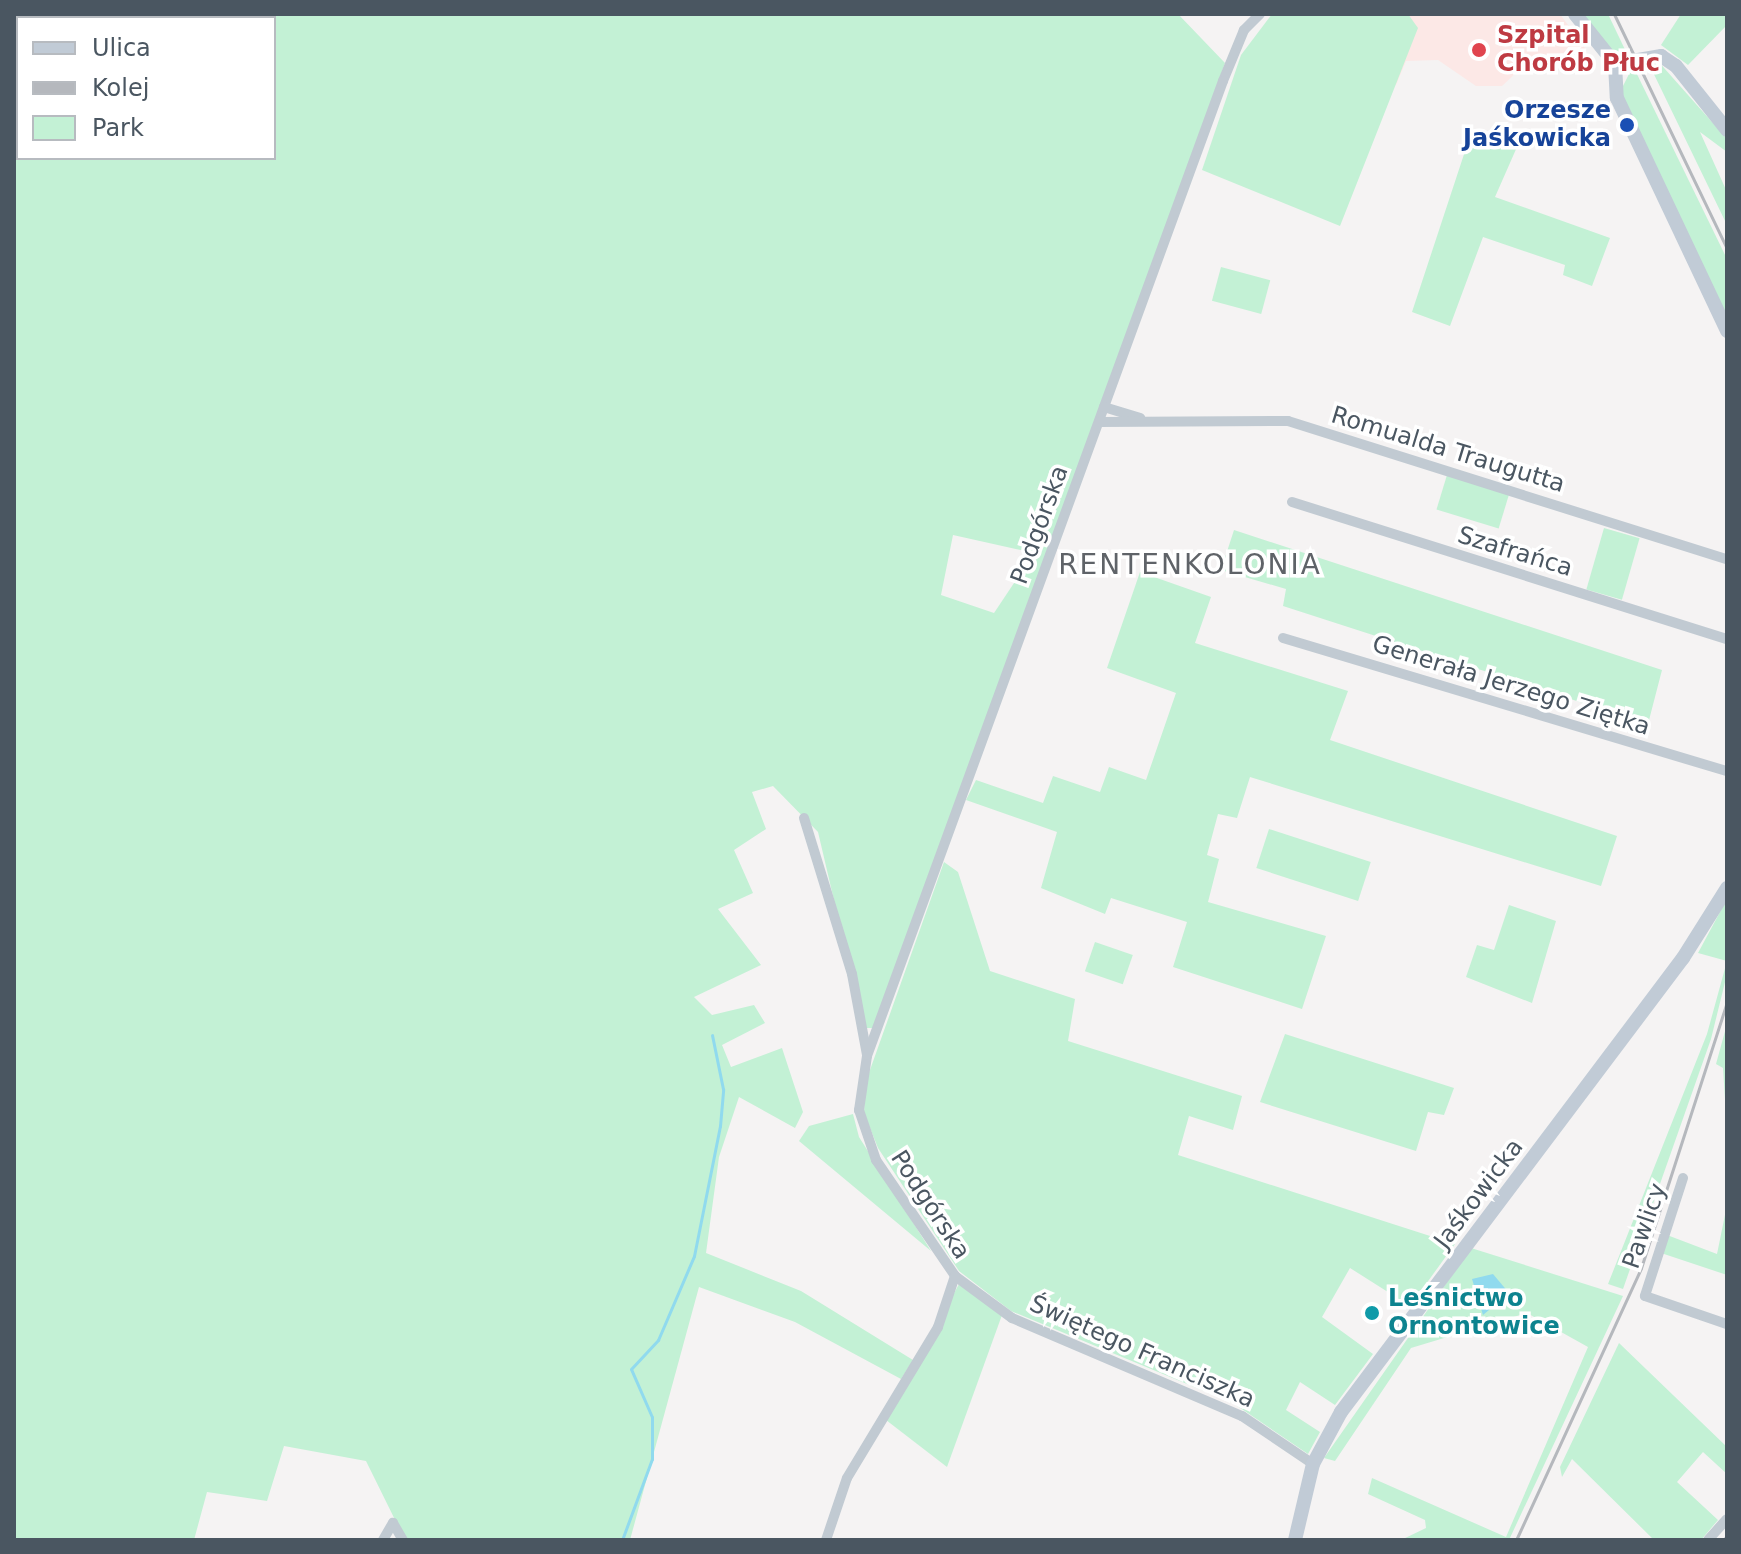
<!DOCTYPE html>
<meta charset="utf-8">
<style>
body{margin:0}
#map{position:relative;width:1741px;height:1554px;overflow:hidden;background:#f5f3f3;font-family:"DejaVu Sans",sans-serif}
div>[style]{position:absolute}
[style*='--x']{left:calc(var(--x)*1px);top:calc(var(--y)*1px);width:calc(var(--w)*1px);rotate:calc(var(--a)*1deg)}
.medical>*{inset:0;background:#fce8e6}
.green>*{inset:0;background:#c3f1d5;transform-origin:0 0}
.water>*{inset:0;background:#90daee}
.stream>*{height:3px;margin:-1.5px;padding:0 1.5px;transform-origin:1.5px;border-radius:1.5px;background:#90daee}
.street>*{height:10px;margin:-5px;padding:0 5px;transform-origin:5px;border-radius:5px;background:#c1cad2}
.secondary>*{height:14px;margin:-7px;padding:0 7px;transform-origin:7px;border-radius:7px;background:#c1cbd6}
.rail>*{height:3px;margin:-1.5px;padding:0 1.5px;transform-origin:1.5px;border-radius:1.5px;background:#b5b8bd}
.dots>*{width:22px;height:22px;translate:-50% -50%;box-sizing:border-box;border:4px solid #fff;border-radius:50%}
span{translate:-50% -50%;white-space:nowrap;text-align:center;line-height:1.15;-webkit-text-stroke:7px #fff;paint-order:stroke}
.health-label{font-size:24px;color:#be3a42;font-weight:700}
.left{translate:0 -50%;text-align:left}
.transit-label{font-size:24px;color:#164399;font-weight:700}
.right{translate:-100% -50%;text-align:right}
.street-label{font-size:24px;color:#4a5661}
.culture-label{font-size:24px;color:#0d838f;font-weight:700}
.quarter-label{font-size:28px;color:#5f6368;letter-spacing:2px}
.frame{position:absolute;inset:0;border:16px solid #4a5661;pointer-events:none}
.legend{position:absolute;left:16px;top:16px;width:260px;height:144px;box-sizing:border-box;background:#fff;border:2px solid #b7bbc0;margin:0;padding:10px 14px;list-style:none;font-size:24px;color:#4a5661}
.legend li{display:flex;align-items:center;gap:16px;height:40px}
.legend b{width:40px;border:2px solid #b7bbc0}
</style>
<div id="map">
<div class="medical">
<div style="clip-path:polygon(1346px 14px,1560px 14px,1587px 51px,1534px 56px,1502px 86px,1476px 86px,1438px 60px,1406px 61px,1396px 85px)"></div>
</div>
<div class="green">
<div style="clip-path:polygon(evenodd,14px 14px,1178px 14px,1225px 63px,875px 1028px,864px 1028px,818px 832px,773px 786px,752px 792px,766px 829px,734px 850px,753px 893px,718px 909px,761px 965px,694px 997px,712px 1015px,754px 1005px,765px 1023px,722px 1045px,731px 1067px,782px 1048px,803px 1112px,795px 1128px,739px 1097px,719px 1157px,706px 1253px,801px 1291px,913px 1360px,901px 1379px,795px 1322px,699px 1287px,630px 1540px,405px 1540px,366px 1461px,284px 1446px,267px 1501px,207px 1492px,194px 1540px,14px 1540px,14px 14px,18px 18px,274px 18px,274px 158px,18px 158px,18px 18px,14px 14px,953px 535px,1034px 553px,994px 613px,941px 595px,953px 535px)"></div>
<div style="clip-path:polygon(1272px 14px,1408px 14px,1418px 28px,1340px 226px,1202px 170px,1241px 55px)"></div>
<div style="clip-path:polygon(1581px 14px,1608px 14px,1629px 58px,1614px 53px)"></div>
<div style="clip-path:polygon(1681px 14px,1727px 14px,1727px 25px,1688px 65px,1661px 45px)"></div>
<div style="clip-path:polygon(1657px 60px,1727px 139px,1727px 152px,1700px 132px,1727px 192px,1727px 225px,1648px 62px)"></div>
<div style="clip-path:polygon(1633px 66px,1727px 259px,1727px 316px,1625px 106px,1622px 88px)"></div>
<div style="clip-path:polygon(1471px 133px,1517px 147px,1495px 197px,1610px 238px,1592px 286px,1563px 275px,1565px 265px,1483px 237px,1450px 326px,1412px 312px)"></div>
<div style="left:1221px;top:267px;width:51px;height:35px;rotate:15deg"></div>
<div style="left:1447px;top:475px;width:65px;height:36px;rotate:17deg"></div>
<div style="left:1604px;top:528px;width:37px;height:64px;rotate:16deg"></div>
<div style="clip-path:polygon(1234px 530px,1662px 670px,1648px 724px,1283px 606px,1286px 589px,1221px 570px)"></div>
<div style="clip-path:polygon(1140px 572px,1211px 597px,1195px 643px,1348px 691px,1330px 740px,1617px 836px,1601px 886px,1250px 777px,1237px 818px,1218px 814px,1207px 855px,1219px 859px,1208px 902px,1326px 936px,1302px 1009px,1173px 967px,1187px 922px,1111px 898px,1105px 914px,1041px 888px,1057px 832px,966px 800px,976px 780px,1043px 803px,1053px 776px,1100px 792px,1109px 767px,1146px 780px,1176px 693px,1107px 668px)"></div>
<div style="left:1269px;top:829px;width:107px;height:41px;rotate:18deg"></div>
<div style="clip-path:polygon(944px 862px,958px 872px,990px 971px,1075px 999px,1068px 1041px,1242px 1096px,1233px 1130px,1189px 1116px,1178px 1155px,1455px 1244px,1410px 1306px,1350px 1268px,1322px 1317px,1373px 1354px,1335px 1405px,1300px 1382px,1286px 1410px,1320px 1432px,1308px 1454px,1233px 1403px,1011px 1311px,959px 1271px,878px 1148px,864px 1113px,865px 1084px)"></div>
<div style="clip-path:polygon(1727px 899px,1727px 974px,1711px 1039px,1623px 1289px,1608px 1284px,1707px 1034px,1727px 961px,1698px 953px)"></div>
<div style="clip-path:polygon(1509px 905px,1556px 921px,1532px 1003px,1466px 977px,1477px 945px,1494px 950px)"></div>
<div style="left:1095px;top:942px;width:40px;height:31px;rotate:19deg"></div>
<div style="clip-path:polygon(1727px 1024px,1727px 1131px,1723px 1068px,1716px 1064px)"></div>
<div style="clip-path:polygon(1285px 1034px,1454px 1088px,1444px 1115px,1428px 1112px,1416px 1151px,1260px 1102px)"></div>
<div style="clip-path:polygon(853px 1114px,859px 1137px,931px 1251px,799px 1141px,809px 1126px)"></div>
<div style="clip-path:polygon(1727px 1205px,1727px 1275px,1661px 1253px,1667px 1235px,1717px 1254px)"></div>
<div style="clip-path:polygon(1471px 1248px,1623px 1296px,1509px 1540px,1401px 1540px,1426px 1528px,1425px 1520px,1368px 1494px,1372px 1478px,1506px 1537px,1588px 1347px,1527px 1313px,1411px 1348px,1335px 1461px,1324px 1458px)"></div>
<div style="clip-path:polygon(959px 1284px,1002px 1315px,947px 1467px,886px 1420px)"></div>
<div style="clip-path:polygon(1619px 1343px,1727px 1447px,1727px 1474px,1703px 1452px,1677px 1482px,1718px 1520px,1701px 1540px,1654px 1540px,1572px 1459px,1562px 1477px,1560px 1467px)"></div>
</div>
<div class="water">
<div style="clip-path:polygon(1493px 1274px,1509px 1293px,1483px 1315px,1472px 1279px)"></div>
</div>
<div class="stream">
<div style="--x:622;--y:1540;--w:86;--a:-69.7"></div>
<div style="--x:652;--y:1459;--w:42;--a:-90"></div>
<div style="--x:652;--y:1417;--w:52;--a:-113.6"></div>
<div style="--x:631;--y:1369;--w:40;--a:-47"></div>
<div style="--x:658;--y:1340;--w:91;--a:-66.8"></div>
<div style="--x:694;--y:1256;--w:133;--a:-78.7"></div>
<div style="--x:720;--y:1126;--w:37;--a:-85"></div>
<div style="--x:723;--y:1089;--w:55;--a:-101.5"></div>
</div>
<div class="street">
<div style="--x:1260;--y:14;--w:23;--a:135"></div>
<div style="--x:1244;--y:30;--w:55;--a:112.4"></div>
<div style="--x:1223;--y:81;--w:1038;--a:110.06"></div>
<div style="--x:867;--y:1056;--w:55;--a:98.4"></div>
<div style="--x:859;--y:1110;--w:53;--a:71.2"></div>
<div style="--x:876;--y:1160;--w:140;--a:55.7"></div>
<div style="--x:955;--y:1276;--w:71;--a:36.4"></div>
<div style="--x:1012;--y:1318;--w:250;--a:23.1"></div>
<div style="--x:1242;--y:1416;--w:86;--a:34.1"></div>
<div style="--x:1104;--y:407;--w:38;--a:17"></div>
<div style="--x:1099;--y:422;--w:189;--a:-0.3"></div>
<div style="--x:1288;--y:421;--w:460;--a:17.5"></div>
<div style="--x:1292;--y:502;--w:456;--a:17.5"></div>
<div style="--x:1283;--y:638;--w:463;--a:16.7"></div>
<div style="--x:804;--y:818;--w:163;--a:72.9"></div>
<div style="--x:852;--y:974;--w:82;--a:79.5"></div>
<div style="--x:1683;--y:1178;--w:124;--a:107.9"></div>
<div style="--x:1645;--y:1296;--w:87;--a:18.9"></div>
<div style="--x:383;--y:1540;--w:20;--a:-60"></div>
<div style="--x:393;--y:1523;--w:20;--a:60"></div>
<div style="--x:826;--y:1540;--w:65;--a:-71.3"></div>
<div style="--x:847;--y:1478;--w:176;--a:-58.9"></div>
<div style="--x:938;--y:1327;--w:54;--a:-71.6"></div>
<div style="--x:1708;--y:1540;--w:28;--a:-48"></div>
</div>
<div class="secondary">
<div style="--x:1575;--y:14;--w:64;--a:51.3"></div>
<div style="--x:1615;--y:64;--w:47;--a:-9.9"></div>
<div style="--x:1661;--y:56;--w:18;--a:34"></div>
<div style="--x:1676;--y:66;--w:82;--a:51.4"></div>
<div style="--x:1615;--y:64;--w:34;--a:87"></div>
<div style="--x:1617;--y:98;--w:258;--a:64.7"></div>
<div style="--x:1295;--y:1540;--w:78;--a:-76.7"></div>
<div style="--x:1313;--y:1464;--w:59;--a:-61.7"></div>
<div style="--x:1341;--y:1412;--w:568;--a:-53.01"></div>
<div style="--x:1683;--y:958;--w:83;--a:-57.8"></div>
</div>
<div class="rail">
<div style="--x:1614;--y:14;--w:261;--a:64.3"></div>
<div style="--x:1516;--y:1540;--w:299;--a:-65.3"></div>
<div style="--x:1641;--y:1268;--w:280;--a:-72.1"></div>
<div style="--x:1723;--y:1540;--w:6;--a:-45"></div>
</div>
<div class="dots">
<div style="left:1479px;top:50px;background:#e0444e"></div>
<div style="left:1627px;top:125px;background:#1a4fb4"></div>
<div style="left:1372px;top:1313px;background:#0f9aa8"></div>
</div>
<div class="health-label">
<span class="left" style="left:1497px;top:50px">Szpital<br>Chorób Płuc</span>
</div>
<div class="transit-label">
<span class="right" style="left:1611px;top:125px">Orzesze<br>Jaśkowicka</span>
</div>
<div class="street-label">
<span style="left:1448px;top:450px;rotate:17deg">Romualda Traugutta</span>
<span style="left:1040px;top:525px;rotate:-70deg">Podgórska</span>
<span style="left:1515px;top:552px;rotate:17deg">Szafrańca</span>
<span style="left:1511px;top:686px;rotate:17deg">Generała Jerzego Ziętka</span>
<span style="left:1479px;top:1194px;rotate:-53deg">Jaśkowicka</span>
<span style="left:930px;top:1205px;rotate:57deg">Podgórska</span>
<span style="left:1645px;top:1226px;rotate:-71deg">Pawlicy</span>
<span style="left:1142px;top:1352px;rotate:24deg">Świętego Franciszka</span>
</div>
<div class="culture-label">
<span class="left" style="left:1388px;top:1313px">Leśnictwo<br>Ornontowice</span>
</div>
<div class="quarter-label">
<span style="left:1190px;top:565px">RENTENKOLONIA</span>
</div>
<div class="frame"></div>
<ul class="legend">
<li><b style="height:10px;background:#c1cbd6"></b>Ulica</li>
<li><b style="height:10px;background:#b5b8bd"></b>Kolej</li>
<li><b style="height:22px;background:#c3f1d5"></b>Park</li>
</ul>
</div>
